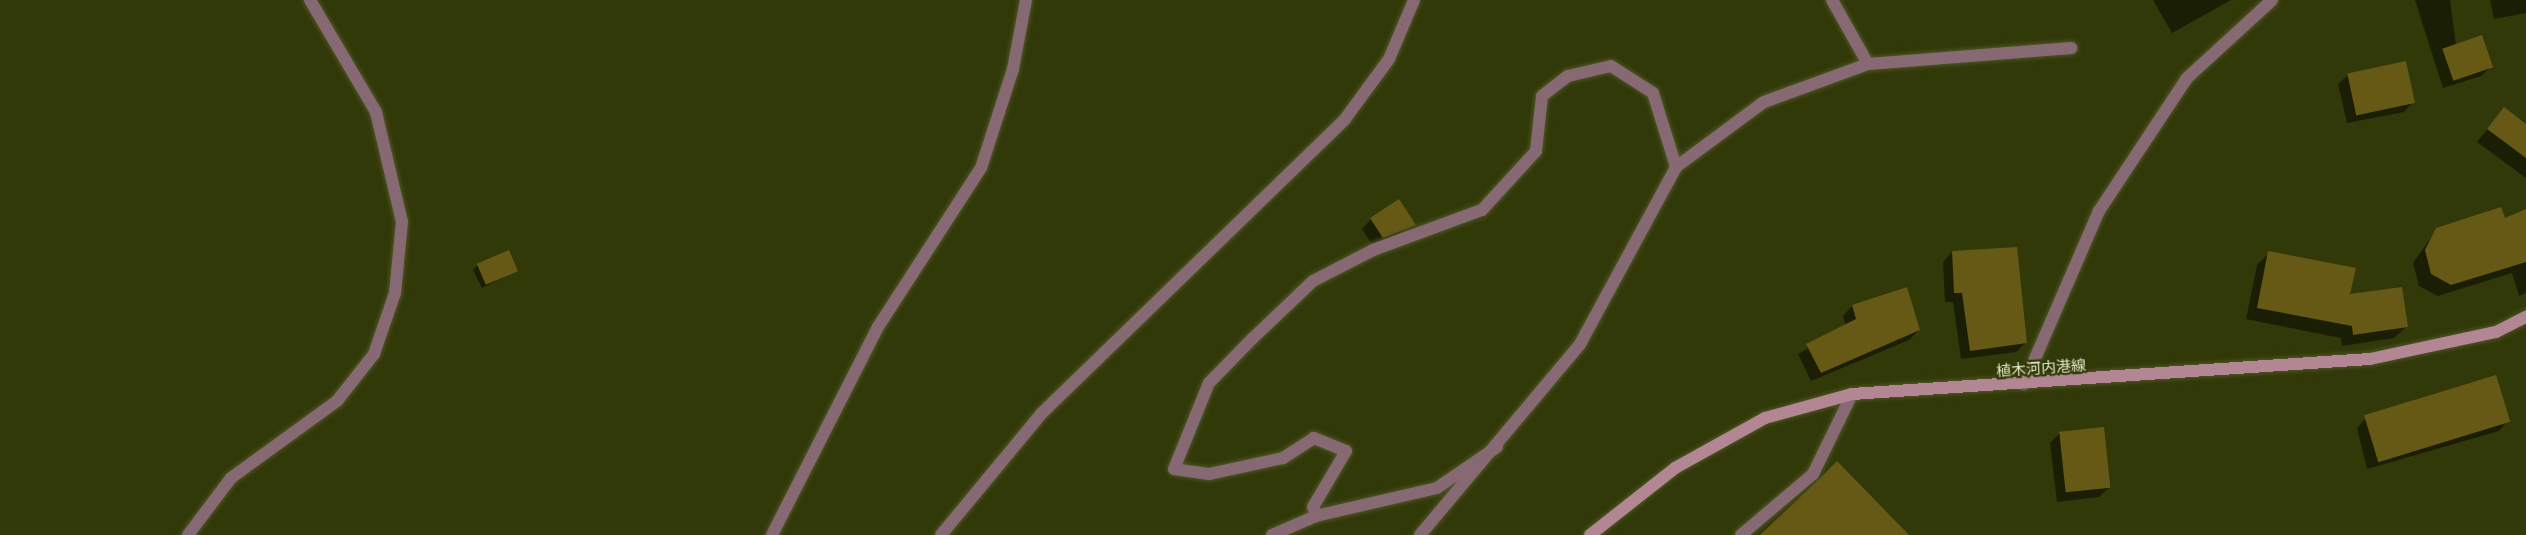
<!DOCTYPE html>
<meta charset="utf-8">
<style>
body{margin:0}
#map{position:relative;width:2526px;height:535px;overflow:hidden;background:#323908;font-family:Manrope,"Noto Sans JP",sans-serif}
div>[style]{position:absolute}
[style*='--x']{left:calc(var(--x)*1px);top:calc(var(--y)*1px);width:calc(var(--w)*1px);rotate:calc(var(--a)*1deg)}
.shadow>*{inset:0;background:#0007}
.building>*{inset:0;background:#665916;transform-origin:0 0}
.roads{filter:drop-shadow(0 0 2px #4e5526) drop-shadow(0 0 2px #4e5526)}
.minor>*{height:12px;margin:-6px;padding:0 6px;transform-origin:6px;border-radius:6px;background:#866972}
.secondary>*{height:12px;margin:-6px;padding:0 6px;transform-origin:6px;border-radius:6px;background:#b38694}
span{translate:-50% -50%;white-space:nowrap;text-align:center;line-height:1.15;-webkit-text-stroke:4.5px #323908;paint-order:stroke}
.street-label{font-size:15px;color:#dfe6c6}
</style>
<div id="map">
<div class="shadow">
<div style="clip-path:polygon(2153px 0,2231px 0,2172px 33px)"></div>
<div style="clip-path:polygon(2415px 0,2450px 0,2456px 45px,2491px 67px,2481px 76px,2443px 88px)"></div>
<div style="clip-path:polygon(2490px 0,2526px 0,2526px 13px,2494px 19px)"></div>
<div style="clip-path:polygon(2348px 75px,2413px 102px,2404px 112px,2347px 123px,2338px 84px)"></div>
<div style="clip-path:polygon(2504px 109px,2526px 126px,2526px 178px,2477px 142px)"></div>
<div style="clip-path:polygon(2526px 211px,2526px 293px,2519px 296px,2512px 273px,2438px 296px,2419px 286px,2413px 263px,2437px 229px,2504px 220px)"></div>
<div style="clip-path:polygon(1371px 219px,1414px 225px,1373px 246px,1362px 229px)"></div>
<div style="clip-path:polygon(1952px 252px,2026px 342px,2016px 352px,1961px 359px,1953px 302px,1945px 302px,1943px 262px)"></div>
<div style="clip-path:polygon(2269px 253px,2349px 296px,2406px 327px,2394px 338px,2342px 346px,2341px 338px,2246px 319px,2257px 265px)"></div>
<div style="clip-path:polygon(478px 265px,516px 271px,482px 288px,473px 270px)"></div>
<div style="clip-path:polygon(1852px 306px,1919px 330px,1909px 340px,1811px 381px,1798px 354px,1846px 326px,1843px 316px)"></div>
<div style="clip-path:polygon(2366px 418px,2508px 421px,2499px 431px,2367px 469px,2357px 428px)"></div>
<div style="clip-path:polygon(2060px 433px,2109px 488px,2099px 497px,2057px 502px,2050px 443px)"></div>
</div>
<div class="building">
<div style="left:2482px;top:35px;width:34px;height:42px;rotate:71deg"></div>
<div style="left:2406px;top:61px;width:43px;height:60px;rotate:78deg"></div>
<div style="clip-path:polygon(2504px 107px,2526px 124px,2526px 158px,2487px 129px)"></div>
<div style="clip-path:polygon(1399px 199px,1416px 225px,1383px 238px,1370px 218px)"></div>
<div style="clip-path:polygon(2501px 207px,2505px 218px,2526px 209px,2526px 262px,2451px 285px,2431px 274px,2425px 250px,2436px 228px)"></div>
<div style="clip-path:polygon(2017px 247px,2027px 343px,1970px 351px,1962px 293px,1954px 293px,1952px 251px)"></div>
<div style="left:509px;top:250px;width:23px;height:35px;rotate:67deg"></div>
<div style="clip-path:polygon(2268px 251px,2356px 268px,2350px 294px,2402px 287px,2408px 327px,2353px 335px,2352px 326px,2257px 308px)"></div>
<div style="clip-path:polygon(1907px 287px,1920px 330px,1821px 373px,1806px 344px,1856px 319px,1852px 305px)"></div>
<div style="left:2496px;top:375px;width:49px;height:138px;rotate:73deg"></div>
<div style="left:2104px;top:427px;width:61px;height:45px;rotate:84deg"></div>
<div style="clip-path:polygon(1837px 461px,1909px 535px,1760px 535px,1818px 480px)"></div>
</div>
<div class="roads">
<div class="minor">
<div style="--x:1832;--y:0;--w:73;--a:60.6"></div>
<div style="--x:2024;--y:384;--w:189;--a:-66.6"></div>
<div style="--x:2099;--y:211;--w:159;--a:-56.5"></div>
<div style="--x:2187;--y:78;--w:115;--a:-42.5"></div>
<div style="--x:1497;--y:447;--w:73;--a:145.7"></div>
<div style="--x:1437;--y:488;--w:124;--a:167"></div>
<div style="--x:1316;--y:516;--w:9;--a:-108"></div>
<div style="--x:1313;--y:507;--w:65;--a:-59.5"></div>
<div style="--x:1346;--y:451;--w:35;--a:-158"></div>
<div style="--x:1314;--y:438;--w:37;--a:147"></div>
<div style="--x:1283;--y:458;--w:76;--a:167.8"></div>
<div style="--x:1209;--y:474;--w:35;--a:-172"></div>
<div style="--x:1174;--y:469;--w:93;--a:-67.9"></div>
<div style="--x:1209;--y:383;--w:62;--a:-45.7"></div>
<div style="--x:1252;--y:339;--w:84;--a:-43.6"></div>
<div style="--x:1313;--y:281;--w:68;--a:-27.3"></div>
<div style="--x:1373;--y:250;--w:116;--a:-20.2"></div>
<div style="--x:1482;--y:210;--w:80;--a:-47.5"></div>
<div style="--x:1536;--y:151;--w:55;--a:-83.8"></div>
<div style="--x:1542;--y:96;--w:33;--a:-38"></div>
<div style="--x:1568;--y:76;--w:44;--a:-13.1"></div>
<div style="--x:1611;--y:66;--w:50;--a:32.7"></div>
<div style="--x:1653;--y:93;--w:77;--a:72.7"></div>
<div style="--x:188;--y:535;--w:71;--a:-53"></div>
<div style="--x:231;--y:478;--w:131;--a:-36"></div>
<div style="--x:337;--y:401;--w:60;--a:-51.8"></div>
<div style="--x:374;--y:354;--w:65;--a:-71"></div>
<div style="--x:395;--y:293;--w:71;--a:-84.4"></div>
<div style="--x:402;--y:222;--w:113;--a:-103.3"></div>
<div style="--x:376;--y:112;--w:130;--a:-120.5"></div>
<div style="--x:772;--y:535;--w:233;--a:-63"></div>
<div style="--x:878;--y:327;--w:189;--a:-57.1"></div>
<div style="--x:981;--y:168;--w:104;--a:-72.1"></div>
<div style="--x:1013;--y:69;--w:70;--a:-79.3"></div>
<div style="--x:941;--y:535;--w:158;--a:-50.4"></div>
<div style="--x:1042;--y:413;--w:422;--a:-44.1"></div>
<div style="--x:1345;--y:119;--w:74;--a:-53.7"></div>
<div style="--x:1389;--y:59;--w:64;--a:-67"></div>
<div style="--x:1272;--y:535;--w:48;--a:-23.4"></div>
<div style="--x:1420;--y:535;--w:249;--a:-50"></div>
<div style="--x:1580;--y:344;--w:201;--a:-61.5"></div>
<div style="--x:1676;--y:167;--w:109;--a:-36.5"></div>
<div style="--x:1764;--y:102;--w:111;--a:-20.1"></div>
<div style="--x:1868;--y:64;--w:204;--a:-4.5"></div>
<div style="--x:1741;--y:535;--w:94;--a:-40.3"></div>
<div style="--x:1813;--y:474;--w:89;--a:-64"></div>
</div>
<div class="secondary">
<div style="--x:1590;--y:535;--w:108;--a:-38.2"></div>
<div style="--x:1675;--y:468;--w:103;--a:-29.1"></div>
<div style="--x:1765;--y:418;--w:90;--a:-15.4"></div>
<div style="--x:1852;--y:394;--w:519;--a:-3.87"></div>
<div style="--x:2370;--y:359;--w:129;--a:-12.1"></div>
<div style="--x:2496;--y:332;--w:34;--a:-27"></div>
</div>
</div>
<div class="street-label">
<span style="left:2041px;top:368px;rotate:-4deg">植木河内港線</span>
</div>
</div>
